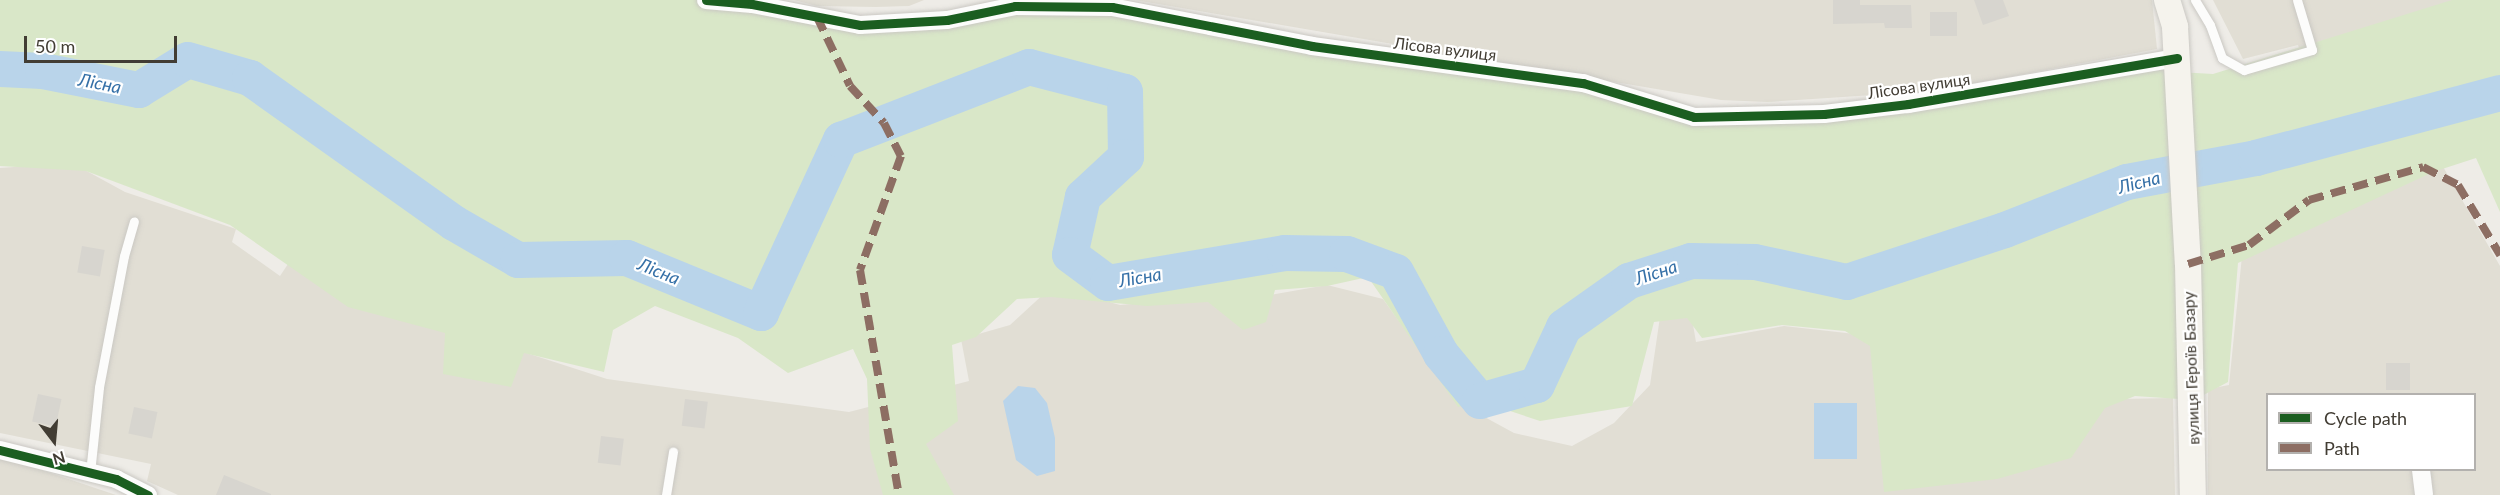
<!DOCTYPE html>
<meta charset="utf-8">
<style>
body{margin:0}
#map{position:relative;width:2500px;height:495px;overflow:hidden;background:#eeece7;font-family:Lato,sans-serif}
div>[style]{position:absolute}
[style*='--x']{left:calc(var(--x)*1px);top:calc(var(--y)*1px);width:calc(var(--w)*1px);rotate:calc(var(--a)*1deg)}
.residential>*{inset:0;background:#e1ded4}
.green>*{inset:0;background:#d9e7c8}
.water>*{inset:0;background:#b9d4ea;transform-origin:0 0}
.river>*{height:36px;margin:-18px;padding:0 18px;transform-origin:18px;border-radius:18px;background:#b9d4ea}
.building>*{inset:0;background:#d7d5cf;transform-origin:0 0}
.roads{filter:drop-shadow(0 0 2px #cac8c3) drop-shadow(0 0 2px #cac8c3)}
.service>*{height:9px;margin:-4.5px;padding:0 4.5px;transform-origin:4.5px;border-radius:4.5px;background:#fcfcfb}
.minor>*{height:18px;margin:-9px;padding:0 9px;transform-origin:9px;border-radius:9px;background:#fcfcfb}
.secondary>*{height:26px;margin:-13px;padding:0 13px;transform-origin:13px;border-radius:13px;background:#f5f3ed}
.quiet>*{height:8px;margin-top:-4px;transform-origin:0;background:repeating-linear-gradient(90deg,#8d6e63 0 15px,transparent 0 23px)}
.cycleway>*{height:9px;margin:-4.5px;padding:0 4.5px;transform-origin:4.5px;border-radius:4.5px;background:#1b5e20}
span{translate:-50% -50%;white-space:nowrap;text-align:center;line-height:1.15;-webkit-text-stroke:4.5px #fff;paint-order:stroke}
.street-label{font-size:16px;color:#423d34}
.water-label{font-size:18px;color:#3570a7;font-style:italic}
.legend{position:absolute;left:2266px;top:393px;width:210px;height:78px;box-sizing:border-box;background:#fff;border:2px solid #b3b1ae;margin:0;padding:8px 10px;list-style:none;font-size:18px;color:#423d34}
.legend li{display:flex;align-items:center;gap:12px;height:30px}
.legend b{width:30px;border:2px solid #b3b1ae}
.north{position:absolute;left:24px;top:411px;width:60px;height:60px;-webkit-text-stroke:4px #fff;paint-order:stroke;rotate:164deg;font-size:16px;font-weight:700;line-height:24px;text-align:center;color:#423d34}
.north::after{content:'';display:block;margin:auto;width:21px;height:27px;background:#423d34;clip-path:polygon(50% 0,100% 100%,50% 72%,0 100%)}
.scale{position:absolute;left:24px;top:36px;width:153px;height:27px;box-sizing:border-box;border:3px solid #423d34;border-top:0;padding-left:8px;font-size:18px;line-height:21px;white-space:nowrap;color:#423d34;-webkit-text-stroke:4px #fff;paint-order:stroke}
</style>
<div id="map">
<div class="residential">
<div style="clip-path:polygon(794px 0,924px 0,909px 6px,876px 7px,817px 6px)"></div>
<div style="clip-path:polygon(1135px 0,2152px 0,2157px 49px,1934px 91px,1768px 102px,1721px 100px)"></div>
<div style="clip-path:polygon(2213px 0,2500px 0,2301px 54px,2298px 45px,2243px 59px)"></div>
<div style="clip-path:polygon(evenodd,2438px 158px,2500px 266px,2500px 495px,2208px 495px,2208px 389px,2229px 385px,2242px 256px,2438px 158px,2268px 394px,2474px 394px,2474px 470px,2268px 470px,2268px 394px)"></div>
<div style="clip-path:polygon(72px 163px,125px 192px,236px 229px,232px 242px,280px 276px,288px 264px,462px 332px,607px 379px,849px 412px,969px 381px,961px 339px,1010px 325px,1047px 291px,1066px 290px,1120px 305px,1191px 299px,1224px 303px,1327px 285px,1383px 299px,1457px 402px,1514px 433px,1572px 446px,1614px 423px,1650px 385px,1660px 317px,1691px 313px,1696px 342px,1784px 326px,1917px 341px,2121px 399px,2173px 398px,2175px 495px,178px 495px,147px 481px,151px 464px,0 433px,0 168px)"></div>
<div style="clip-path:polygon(0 456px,116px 495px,0 495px)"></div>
</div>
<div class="green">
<div style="clip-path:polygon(0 0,706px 0,860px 25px,1112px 7px,1527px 73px,1694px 117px,1757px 116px,2177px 58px,2178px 72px,2213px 74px,2452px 0,2500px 0,2500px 212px,2476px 158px,2433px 172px,2238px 263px,2228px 382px,2194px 400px,2135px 396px,2105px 408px,2071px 458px,1997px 479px,1884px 492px,1870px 346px,1845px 331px,1782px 325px,1702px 338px,1687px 318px,1654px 322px,1632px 406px,1540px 421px,1480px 401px,1458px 407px,1368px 277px,1327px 286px,1275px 290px,1266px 322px,1243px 330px,1208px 302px,1147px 306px,1051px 297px,1017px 299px,976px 337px,952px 345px,958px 421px,926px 444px,954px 495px,883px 495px,870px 449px,867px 379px,853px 349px,788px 373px,738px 338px,655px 306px,613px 330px,604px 372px,524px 353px,511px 387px,443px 374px,445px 333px,348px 307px,230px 225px,86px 171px,0 166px)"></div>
</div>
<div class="water">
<div style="clip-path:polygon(1018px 386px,1035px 388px,1047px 403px,1055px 438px,1055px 471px,1037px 476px,1016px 460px,1003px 401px)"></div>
<div style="left:1814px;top:403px;width:43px;height:56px"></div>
</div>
<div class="river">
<div style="--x:0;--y:69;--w:43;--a:2.7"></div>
<div style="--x:43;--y:71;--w:98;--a:11.2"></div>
<div style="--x:139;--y:90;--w:57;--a:-31.5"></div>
<div style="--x:188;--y:60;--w:65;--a:16.2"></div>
<div style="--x:250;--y:78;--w:250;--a:35.4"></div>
<div style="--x:454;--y:223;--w:74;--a:30"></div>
<div style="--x:518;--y:260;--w:109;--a:-1.1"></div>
<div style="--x:627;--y:258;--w:145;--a:22.3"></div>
<div style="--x:761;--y:313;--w:191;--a:-65.2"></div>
<div style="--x:841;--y:140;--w:202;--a:-21.2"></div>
<div style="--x:1029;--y:67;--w:99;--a:14.6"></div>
<div style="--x:1125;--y:92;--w:65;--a:89.1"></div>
<div style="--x:1126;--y:157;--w:59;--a:137.1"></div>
<div style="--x:1083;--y:197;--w:59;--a:102.6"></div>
<div style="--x:1070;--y:255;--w:47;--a:36.4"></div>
<div style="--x:1108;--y:283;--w:180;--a:-9.6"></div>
<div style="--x:1285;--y:253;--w:62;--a:0.9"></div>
<div style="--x:1347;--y:254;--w:52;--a:20.2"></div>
<div style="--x:1396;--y:272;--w:94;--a:61.2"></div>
<div style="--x:1441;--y:354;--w:61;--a:50.3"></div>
<div style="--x:1480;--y:401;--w:59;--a:-15.7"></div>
<div style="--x:1537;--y:385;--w:64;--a:-65"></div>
<div style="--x:1564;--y:327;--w:80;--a:-35.3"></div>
<div style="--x:1629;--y:281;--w:65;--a:-17.9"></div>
<div style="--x:1691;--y:261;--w:64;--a:0.9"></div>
<div style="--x:1755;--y:262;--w:94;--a:12.3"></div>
<div style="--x:1847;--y:282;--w:166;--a:-18.2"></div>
<div style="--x:2005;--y:230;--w:131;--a:-21.5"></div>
<div style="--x:2127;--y:182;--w:131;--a:-10.5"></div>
<div style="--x:2256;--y:158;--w:253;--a:-14.9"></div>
</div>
<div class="building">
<div style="clip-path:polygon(1833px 0,1860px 0,1860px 5px,1911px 5px,1912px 28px,1885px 28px,1884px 23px,1833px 24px)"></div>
<div style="clip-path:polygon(1974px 0,2003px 0,2009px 16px,1983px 25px)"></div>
<div style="left:1957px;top:12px;width:24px;height:27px;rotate:90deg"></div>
<div style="left:82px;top:246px;width:23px;height:27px;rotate:10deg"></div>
<div style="left:2386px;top:363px;width:24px;height:27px"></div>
<div style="left:38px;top:394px;width:24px;height:28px;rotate:12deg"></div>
<div style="left:685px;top:399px;width:23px;height:27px;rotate:7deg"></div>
<div style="left:134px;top:407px;width:24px;height:27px;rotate:12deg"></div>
<div style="left:601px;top:436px;width:23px;height:27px;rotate:7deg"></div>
<div style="clip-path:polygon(224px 475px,271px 494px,271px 495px,216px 495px)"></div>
</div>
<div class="roads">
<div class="service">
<div style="--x:2195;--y:0;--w:29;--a:59"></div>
<div style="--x:2210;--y:25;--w:35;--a:70"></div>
<div style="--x:2222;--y:58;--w:25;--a:29"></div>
<div style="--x:2244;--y:70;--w:71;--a:-16.4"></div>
<div style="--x:2312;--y:50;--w:52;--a:-106.7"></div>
<div style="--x:90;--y:473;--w:86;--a:-84"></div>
<div style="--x:99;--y:387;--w:133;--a:-79.2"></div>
<div style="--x:124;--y:256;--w:36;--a:-74"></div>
<div style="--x:666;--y:495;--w:44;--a:-80.8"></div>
</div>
<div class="minor">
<div style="--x:706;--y:0;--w:46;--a:5"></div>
<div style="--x:752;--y:4;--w:110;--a:11"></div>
<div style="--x:860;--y:25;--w:87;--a:-3.3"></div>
<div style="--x:947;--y:20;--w:69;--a:-11.6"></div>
<div style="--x:1015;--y:6;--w:97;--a:0.6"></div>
<div style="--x:1112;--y:7;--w:204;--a:11"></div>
<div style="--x:1312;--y:46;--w:274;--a:7.8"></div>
<div style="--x:1583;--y:83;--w:116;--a:17"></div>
<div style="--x:1694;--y:117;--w:130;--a:-1.3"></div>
<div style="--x:1824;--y:114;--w:85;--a:-6.8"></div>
<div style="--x:1908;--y:104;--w:273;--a:-9.7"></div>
<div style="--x:0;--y:450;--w:120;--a:14"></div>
<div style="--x:116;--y:479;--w:36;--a:27"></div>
<div style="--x:2421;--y:470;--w:25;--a:83"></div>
</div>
<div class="secondary">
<div style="--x:2167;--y:0;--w:28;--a:73"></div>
<div style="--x:2175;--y:27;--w:237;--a:86.9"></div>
<div style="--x:2188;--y:264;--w:231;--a:88.8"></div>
</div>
</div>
<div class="quiet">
<div style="--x:817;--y:17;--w:76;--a:64.4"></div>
<div style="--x:850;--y:86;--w:50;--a:47.4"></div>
<div style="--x:884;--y:123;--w:37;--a:63"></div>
<div style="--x:901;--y:156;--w:121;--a:109.8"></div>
<div style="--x:860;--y:270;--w:228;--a:80.2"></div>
<div style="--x:2188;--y:264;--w:64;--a:-17.3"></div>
<div style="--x:2249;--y:245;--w:75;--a:-36.9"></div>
<div style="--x:2309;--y:200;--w:119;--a:-16.1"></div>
<div style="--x:2423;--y:167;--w:39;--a:27"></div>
<div style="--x:2458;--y:185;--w:82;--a:59"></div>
</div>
<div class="cycleway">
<div style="--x:706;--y:0;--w:46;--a:5"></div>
<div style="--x:752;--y:4;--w:110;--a:11"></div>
<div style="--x:860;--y:25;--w:87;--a:-3.3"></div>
<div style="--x:947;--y:20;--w:69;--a:-11.6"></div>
<div style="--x:1015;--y:6;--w:97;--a:0.6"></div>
<div style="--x:1112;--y:7;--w:204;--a:11"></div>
<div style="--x:1312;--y:46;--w:274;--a:7.8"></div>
<div style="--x:1583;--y:83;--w:116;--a:17"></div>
<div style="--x:1694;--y:117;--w:130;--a:-1.3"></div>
<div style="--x:1824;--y:114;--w:85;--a:-6.8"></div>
<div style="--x:1908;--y:104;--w:273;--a:-9.7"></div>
<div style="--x:0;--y:450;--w:120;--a:14"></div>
<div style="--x:116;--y:479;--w:36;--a:27"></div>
</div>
<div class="street-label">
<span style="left:1445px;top:49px;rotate:7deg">Лісова вулиця</span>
<span style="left:1919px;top:86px;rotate:-8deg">Лісова вулиця</span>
<span style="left:2191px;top:368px;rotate:-92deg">вулиця Героїв Базару</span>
</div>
<div class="water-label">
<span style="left:100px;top:83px;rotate:11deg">Лісна</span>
<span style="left:2139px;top:182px;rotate:-14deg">Лісна</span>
<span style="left:659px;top:271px;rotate:22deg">Лісна</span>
<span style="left:1656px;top:272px;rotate:-18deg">Лісна</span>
<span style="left:1140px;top:277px;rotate:-10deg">Лісна</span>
</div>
<ul class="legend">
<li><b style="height:8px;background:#1b5e20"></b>Cycle path</li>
<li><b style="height:8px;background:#8d6e63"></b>Path</li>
</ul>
<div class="north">N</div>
<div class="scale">50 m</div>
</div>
